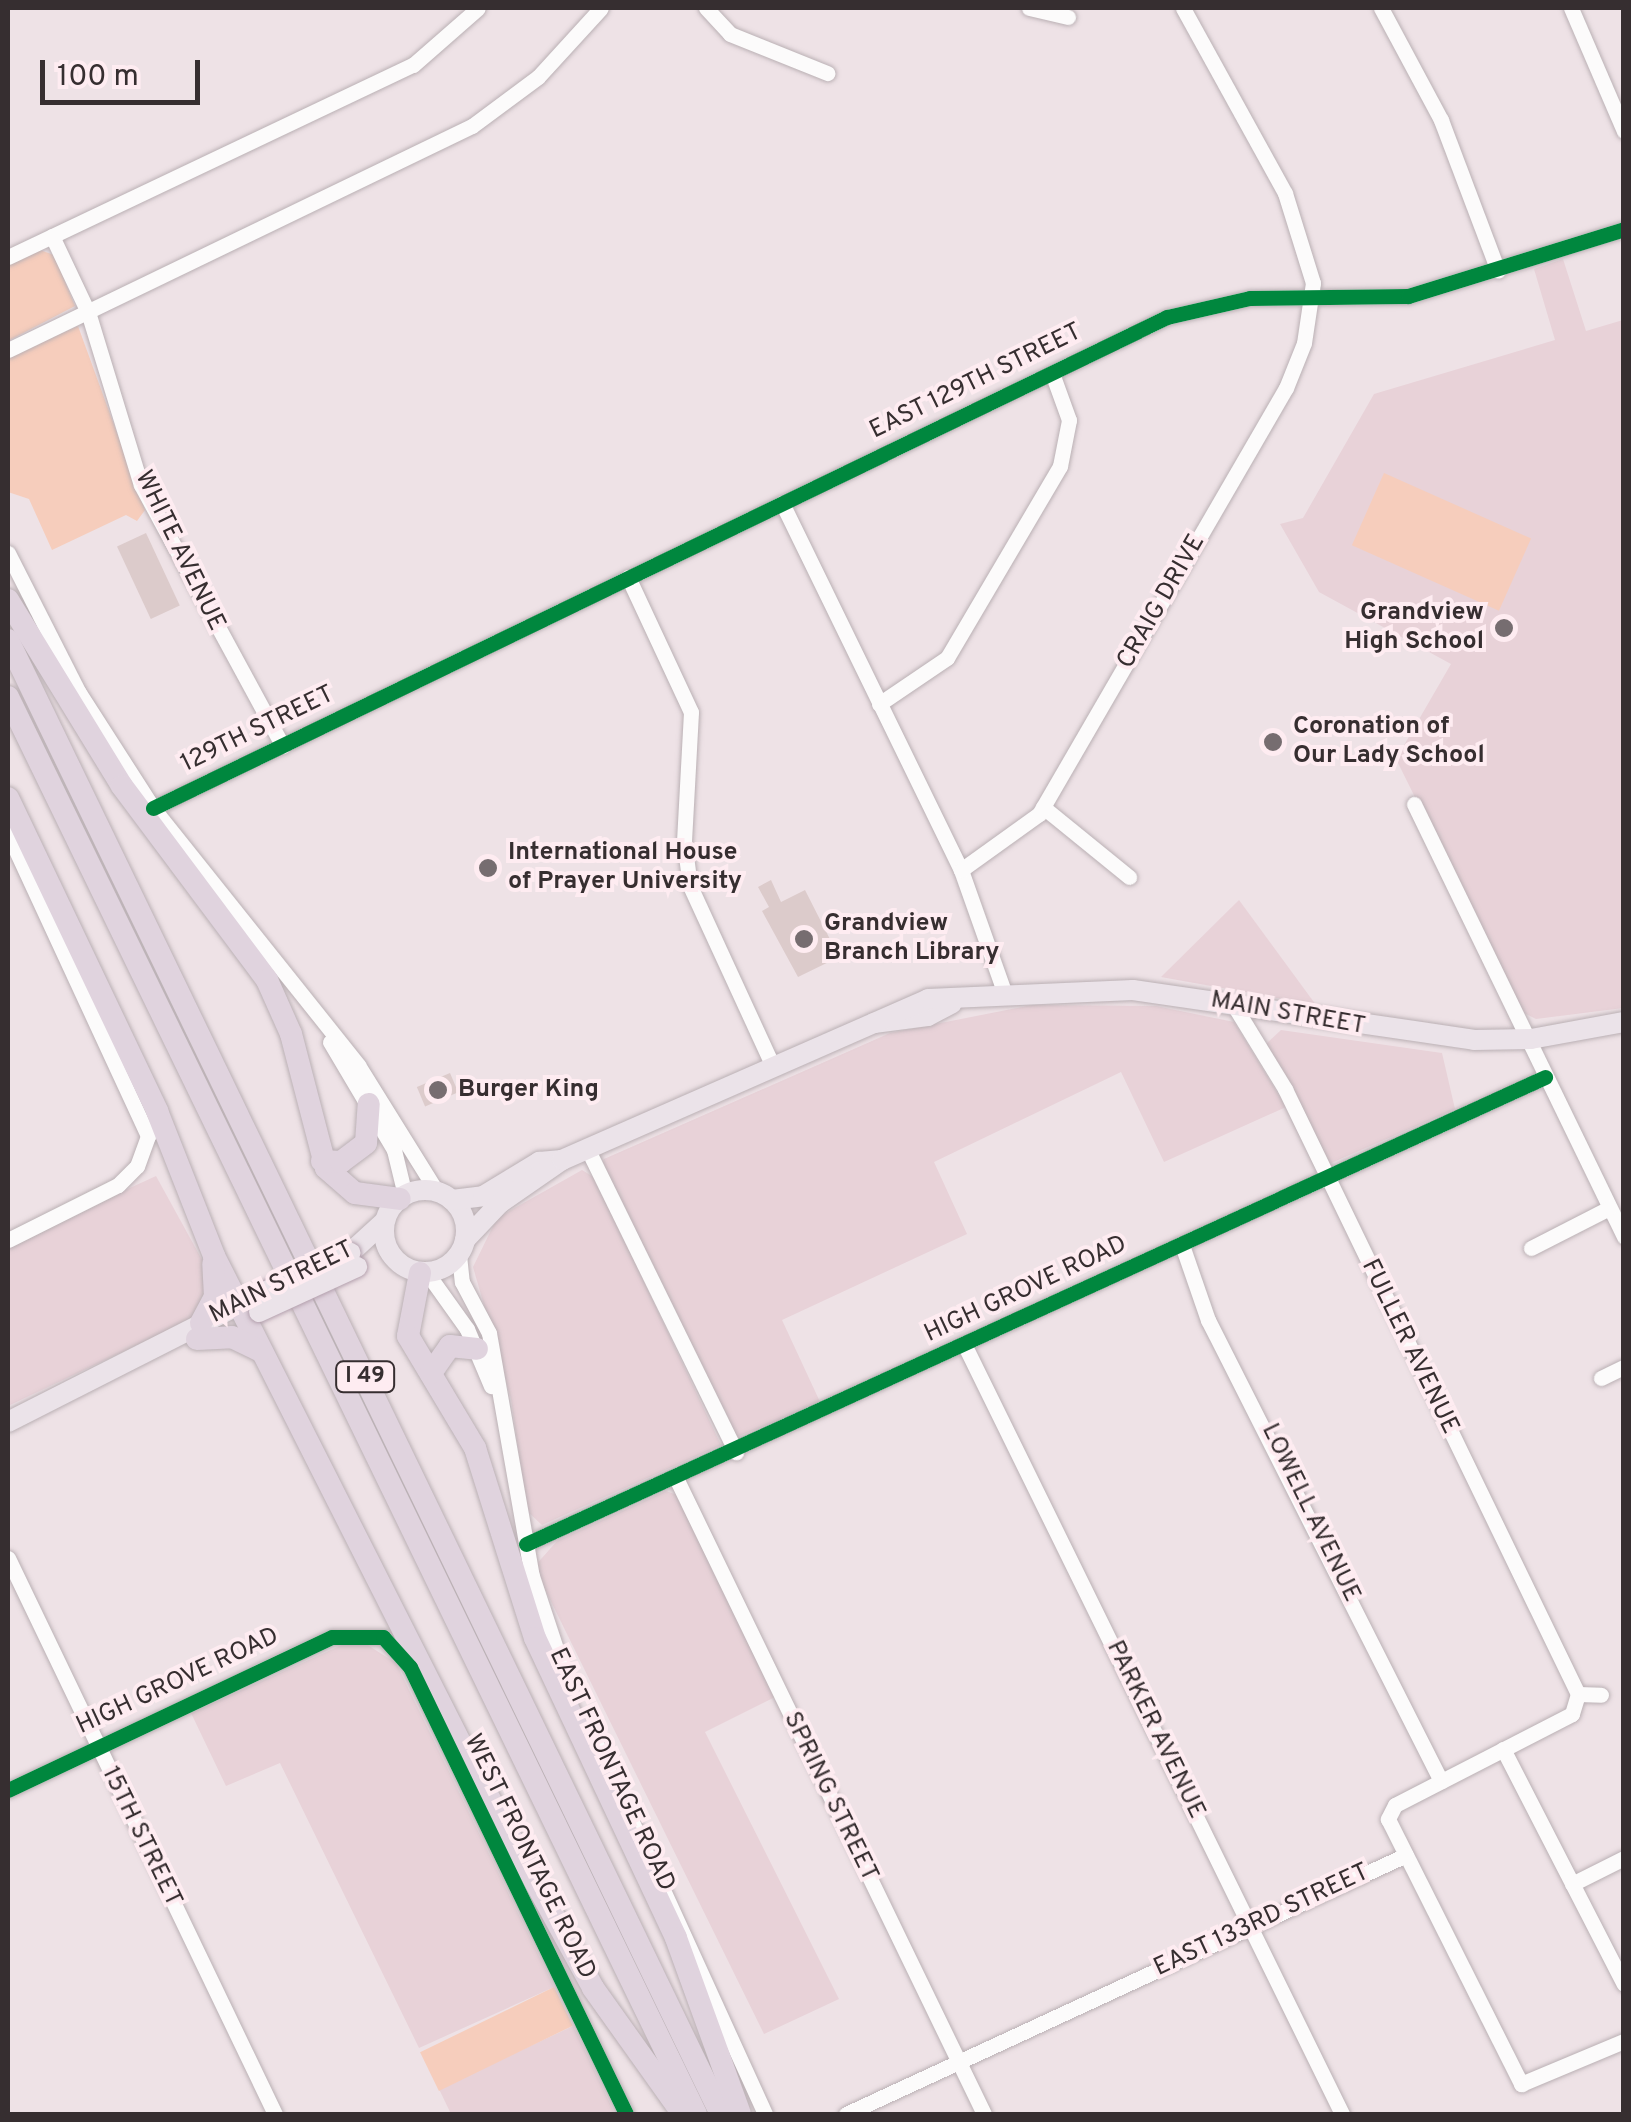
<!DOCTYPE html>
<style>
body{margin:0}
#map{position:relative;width:1631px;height:2122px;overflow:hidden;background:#eee2e6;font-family:Overpass,sans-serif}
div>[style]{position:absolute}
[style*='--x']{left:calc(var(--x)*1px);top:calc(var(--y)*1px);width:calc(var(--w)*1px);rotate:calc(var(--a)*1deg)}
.built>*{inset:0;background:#e8d2d8}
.green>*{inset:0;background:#f6cdbc;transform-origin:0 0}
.building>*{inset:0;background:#dccbcb;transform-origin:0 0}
.roads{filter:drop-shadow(0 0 2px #bab0b4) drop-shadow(0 0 2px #bab0b4)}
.minor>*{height:15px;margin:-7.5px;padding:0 7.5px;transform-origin:7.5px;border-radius:7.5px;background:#fcfbfb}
.major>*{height:20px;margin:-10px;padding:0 10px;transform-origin:10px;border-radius:10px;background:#ebe3e9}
.major>.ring{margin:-10px;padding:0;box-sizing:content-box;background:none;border:20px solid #ebe3e9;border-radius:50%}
.highway>*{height:22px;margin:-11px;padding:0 11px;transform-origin:11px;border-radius:11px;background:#e0d3de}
.bridges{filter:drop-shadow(0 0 2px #b3a0ad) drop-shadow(0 0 2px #b3a0ad)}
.major-bridge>*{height:20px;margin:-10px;padding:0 10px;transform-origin:10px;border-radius:10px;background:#ebe3e9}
.cycleway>*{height:15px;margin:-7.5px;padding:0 7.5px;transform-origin:7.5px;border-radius:7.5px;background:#00873e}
.dots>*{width:28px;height:28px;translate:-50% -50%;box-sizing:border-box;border:5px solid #feecf1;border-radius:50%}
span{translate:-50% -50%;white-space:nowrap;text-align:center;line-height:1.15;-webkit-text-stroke:8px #feecf1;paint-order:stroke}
.shield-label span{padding:2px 8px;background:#feecf1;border:2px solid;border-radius:8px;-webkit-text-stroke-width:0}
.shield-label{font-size:22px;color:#362e30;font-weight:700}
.street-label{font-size:25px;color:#362e30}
.poi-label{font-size:25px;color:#362e30;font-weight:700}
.right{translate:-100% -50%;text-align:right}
.left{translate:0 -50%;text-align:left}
.frame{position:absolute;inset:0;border:10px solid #362e30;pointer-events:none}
.scale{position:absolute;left:40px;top:60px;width:160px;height:45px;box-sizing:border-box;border:5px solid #362e30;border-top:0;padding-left:12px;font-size:30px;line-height:35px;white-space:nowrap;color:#362e30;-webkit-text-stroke:8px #feecf1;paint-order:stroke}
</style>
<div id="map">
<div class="built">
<div style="clip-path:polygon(1563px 259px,1586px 331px,1623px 320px,1623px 1008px,1536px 1019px,1522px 1012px,1396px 759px,1451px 664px,1319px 592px,1280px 524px,1303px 518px,1374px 394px,1555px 340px,1534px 269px)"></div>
<div style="clip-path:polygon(1239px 900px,1316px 1005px,1161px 977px)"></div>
<div style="clip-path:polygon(1032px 1005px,1156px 1006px,1234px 1022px,1286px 1107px,1164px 1162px,1121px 1072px,934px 1162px,967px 1234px,782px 1320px,821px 1404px,736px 1437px,601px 1167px,604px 1159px,890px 1033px)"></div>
<div style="clip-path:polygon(1281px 1030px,1442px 1053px,1455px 1109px,1329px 1164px,1264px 1046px)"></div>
<div style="clip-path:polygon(582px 1170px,595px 1178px,721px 1445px,542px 1525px,527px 1511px,511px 1399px,473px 1267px,497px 1218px)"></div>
<div style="clip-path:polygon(156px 1176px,206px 1267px,211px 1288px,192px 1319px,8px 1406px,8px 1244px)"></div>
<div style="clip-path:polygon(666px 1491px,677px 1495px,775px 1697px,705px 1732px,839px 1999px,764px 2034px,534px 1567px,557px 1541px)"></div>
<div style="clip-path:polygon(366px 1644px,396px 1663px,554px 1987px,419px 2048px,280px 1763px,226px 1786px,191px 1713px,342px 1645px)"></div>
<div style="clip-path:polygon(573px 2026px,615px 2114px,451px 2114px,439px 2089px)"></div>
</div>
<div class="green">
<div style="clip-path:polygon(40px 250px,54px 255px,75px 306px,8px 341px,8px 265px)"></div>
<div style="clip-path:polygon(78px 326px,145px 510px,137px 521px,126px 515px,52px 550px,29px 499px,8px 492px,8px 357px)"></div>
<div style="left:1384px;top:473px;width:161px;height:79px;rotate:24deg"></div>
<div style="left:554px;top:1987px;width:43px;height:149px;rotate:64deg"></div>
</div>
<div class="building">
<div style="left:146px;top:533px;width:80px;height:32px;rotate:65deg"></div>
<div style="clip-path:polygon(771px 880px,781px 902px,805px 890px,839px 957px,798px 977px,762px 911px,769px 907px,758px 887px)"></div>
<div style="left:450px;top:1073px;width:21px;height:36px;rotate:67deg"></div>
</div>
<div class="roads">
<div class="minor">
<div style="--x:706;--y:8;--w:35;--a:47"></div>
<div style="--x:730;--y:34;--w:105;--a:21.9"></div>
<div style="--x:1029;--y:8;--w:40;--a:13"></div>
<div style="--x:1381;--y:8;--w:127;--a:61.8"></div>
<div style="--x:1441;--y:120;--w:161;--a:69.3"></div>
<div style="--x:1571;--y:8;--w:134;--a:66.7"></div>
<div style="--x:52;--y:236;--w:84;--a:64.7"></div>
<div style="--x:88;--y:312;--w:181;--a:73"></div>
<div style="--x:141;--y:485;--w:297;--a:61.5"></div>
<div style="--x:8;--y:257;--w:448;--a:-25.4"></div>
<div style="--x:413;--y:65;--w:86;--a:-41.2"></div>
<div style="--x:8;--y:350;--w:515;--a:-25.77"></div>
<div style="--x:472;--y:126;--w:82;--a:-36.6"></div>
<div style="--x:538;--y:77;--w:93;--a:-47.6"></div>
<div style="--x:782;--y:503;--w:408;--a:64"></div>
<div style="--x:961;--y:870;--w:132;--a:70.5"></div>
<div style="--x:8;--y:553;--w:155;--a:63.1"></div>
<div style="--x:78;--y:691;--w:139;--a:57.3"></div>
<div style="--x:153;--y:808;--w:329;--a:51.4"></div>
<div style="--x:358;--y:1065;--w:150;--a:58.1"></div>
<div style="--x:628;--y:577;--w:149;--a:65"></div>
<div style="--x:691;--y:712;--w:129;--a:93.1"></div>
<div style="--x:684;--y:841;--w:45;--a:82.4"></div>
<div style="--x:690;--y:886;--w:196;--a:65.3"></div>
<div style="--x:879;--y:704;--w:82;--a:-34.1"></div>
<div style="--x:947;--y:658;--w:223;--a:-59.5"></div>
<div style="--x:1060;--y:466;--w:47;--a:-78.9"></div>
<div style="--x:1069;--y:420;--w:50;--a:-109.9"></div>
<div style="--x:1414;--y:804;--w:481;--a:64.1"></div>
<div style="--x:1043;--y:807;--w:111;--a:39.1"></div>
<div style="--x:153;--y:808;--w:1127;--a:-25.84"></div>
<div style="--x:1167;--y:317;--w:85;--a:-12.9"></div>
<div style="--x:1250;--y:298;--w:158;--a:-0.7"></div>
<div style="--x:1408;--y:296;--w:226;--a:-17.2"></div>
<div style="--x:8;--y:833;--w:334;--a:65.2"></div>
<div style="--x:148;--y:1136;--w:32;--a:110"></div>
<div style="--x:137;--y:1166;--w:27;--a:135"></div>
<div style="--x:118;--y:1185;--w:123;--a:153.4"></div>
<div style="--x:961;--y:870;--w:96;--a:-35.7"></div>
<div style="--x:1039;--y:814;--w:492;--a:-59.9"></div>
<div style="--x:1286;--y:388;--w:48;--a:-68.2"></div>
<div style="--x:1304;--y:343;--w:61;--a:-81.5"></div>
<div style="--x:1313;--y:283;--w:94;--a:-107.3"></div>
<div style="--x:1285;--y:193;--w:211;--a:-118.9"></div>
<div style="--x:1233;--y:1004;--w:100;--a:58.5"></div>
<div style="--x:1285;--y:1089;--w:672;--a:64.16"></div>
<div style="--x:330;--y:1042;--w:126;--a:59.3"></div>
<div style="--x:394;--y:1150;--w:46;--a:76.3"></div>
<div style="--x:587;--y:1148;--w:339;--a:63.9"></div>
<div style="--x:1182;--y:1245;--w:79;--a:70.9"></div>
<div style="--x:1208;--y:1320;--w:517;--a:63.19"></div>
<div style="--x:1531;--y:1248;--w:88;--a:-27.1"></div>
<div style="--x:459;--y:1255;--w:27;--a:84"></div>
<div style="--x:462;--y:1282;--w:58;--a:62.1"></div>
<div style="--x:489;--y:1333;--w:247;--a:80"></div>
<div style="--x:532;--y:1576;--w:108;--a:71.7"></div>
<div style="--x:427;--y:1273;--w:69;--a:54.5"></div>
<div style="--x:467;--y:1329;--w:62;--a:67.2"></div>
<div style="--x:965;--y:1346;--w:856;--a:63.85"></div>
<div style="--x:1601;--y:1378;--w:25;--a:-26"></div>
<div style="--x:677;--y:1480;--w:704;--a:64.16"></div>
<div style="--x:526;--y:1544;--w:1121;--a:-24.62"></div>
<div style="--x:8;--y:1558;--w:617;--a:64.35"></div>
<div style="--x:1578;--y:1694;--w:21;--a:107"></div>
<div style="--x:1572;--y:1714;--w:199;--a:152.8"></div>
<div style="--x:1395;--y:1805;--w:16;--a:117"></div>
<div style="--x:1388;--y:1819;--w:297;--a:63.3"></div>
<div style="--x:1521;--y:2084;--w:112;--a:-22.7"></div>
<div style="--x:1578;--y:1694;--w:23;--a:2"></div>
<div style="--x:597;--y:1745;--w:405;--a:65.5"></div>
<div style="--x:1503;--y:1749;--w:264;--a:62.8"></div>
<div style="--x:8;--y:1790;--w:358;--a:-25.3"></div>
<div style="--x:332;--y:1637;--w:51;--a:0"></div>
<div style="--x:383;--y:1637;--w:40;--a:48"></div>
<div style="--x:410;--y:1667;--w:496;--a:64.2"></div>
<div style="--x:1572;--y:1884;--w:58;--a:-26.6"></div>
<div style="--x:846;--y:2114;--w:617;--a:-24.82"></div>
</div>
<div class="major">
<div style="--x:874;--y:1023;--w:54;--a:-7.4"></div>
<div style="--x:928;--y:1016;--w:27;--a:-28"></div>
<div class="ring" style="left:384px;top:1190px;width:62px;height:62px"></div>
<div style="--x:452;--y:1200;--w:31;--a:-7"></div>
<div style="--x:483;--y:1196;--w:66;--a:-31.3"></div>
<div style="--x:539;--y:1162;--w:23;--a:-5"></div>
<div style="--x:465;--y:1240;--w:51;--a:-46.6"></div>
<div style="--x:500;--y:1203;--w:75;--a:-34.7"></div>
<div style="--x:562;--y:1160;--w:400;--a:-23.7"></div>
<div style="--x:928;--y:999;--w:205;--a:-2.5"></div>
<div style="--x:1133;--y:990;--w:345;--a:8.3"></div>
<div style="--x:1474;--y:1040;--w:57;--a:-1"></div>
<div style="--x:1531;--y:1039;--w:95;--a:-10.4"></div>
<div style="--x:350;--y:1253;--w:46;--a:-42.4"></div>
<div style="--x:8;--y:1422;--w:271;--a:-26.9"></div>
</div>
<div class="highway">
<div style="--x:8;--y:600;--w:218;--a:58.5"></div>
<div style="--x:122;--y:786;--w:242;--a:53.2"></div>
<div style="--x:267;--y:980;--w:59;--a:66"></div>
<div style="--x:291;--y:1034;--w:138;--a:75.4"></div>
<div style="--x:326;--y:1168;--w:38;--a:41"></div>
<div style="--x:355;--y:1193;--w:45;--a:7.6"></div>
<div style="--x:8;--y:640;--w:1637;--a:64.19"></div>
<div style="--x:8;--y:697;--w:1575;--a:64.1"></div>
<div style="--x:8;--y:798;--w:347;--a:64.5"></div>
<div style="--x:157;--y:1111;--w:156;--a:68.5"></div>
<div style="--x:214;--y:1256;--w:580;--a:63.17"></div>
<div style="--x:476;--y:1774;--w:244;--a:61.3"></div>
<div style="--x:593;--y:1988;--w:153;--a:54.5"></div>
<div style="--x:322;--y:1161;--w:19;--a:3"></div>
<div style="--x:341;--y:1162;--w:31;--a:-37"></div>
<div style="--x:366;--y:1143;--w:39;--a:-86"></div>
<div style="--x:420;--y:1273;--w:64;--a:100.8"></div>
<div style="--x:408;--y:1336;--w:131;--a:59.1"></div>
<div style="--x:475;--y:1448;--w:199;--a:72.5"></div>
<div style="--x:535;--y:1638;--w:331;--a:64.8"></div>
<div style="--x:676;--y:1938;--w:187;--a:70"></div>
<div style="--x:201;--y:1323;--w:30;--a:-62"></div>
<div style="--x:215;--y:1297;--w:33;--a:-93"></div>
<div style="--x:197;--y:1339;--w:35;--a:-3"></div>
<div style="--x:232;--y:1337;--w:32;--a:26"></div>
<div style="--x:431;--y:1373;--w:33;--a:-55"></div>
<div style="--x:450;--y:1346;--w:27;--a:6"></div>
</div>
</div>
<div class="bridges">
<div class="major-bridge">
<div style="--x:253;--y:1297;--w:107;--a:-24.4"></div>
<div style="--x:259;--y:1312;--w:108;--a:-24.7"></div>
</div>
</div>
<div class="cycleway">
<div style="--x:153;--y:808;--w:1127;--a:-25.84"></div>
<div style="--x:1167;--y:317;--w:85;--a:-12.9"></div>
<div style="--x:1250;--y:298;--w:158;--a:-0.7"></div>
<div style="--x:1408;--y:296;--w:226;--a:-17.2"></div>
<div style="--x:526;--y:1544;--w:1121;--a:-24.62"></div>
<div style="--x:8;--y:1790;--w:358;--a:-25.3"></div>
<div style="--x:332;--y:1637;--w:51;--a:0"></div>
<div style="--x:383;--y:1637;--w:40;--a:48"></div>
<div style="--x:410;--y:1667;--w:496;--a:64.2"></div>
</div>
<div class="dots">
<div style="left:1504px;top:628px;background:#766d70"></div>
<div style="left:1273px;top:742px;background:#766d70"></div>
<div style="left:488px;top:868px;background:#766d70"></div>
<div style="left:804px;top:939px;background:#766d70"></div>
<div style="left:438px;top:1090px;background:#766d70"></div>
</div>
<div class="shield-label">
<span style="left:365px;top:1377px">I 49</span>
</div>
<div class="street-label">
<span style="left:976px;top:382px;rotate:-26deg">EAST 129TH STREET</span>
<span style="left:179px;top:551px;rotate:64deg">WHITE AVENUE</span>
<span style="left:1162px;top:602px;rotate:-60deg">CRAIG DRIVE</span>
<span style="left:258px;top:730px;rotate:-26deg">129TH STREET</span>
<span style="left:1288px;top:1014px;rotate:10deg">MAIN STREET</span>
<span style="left:282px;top:1283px;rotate:-26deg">MAIN STREET</span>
<span style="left:1026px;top:1290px;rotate:-25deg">HIGH GROVE ROAD</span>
<span style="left:1409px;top:1347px;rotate:64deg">FULLER AVENUE</span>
<span style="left:1310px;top:1513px;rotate:64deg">LOWELL AVENUE</span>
<span style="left:178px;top:1682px;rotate:-25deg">HIGH GROVE ROAD</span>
<span style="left:1155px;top:1730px;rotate:64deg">PARKER AVENUE</span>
<span style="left:611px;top:1770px;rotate:65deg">EAST FRONTAGE ROAD</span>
<span style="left:830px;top:1797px;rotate:64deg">SPRING STREET</span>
<span style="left:141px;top:1837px;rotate:64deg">15TH STREET</span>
<span style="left:529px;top:1857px;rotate:64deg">WEST FRONTAGE ROAD</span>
<span style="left:1262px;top:1921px;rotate:-25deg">EAST 133RD STREET</span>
</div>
<div class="poi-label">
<span class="right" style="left:1484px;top:628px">Grandview<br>High School</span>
<span class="left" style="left:1293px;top:742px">Coronation of<br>Our Lady School</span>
<span class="left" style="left:508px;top:868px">International House<br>of Prayer University</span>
<span class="left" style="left:824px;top:939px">Grandview<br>Branch Library</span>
<span class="left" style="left:458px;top:1090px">Burger King</span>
</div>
<div class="frame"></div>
<div class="scale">100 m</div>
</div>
